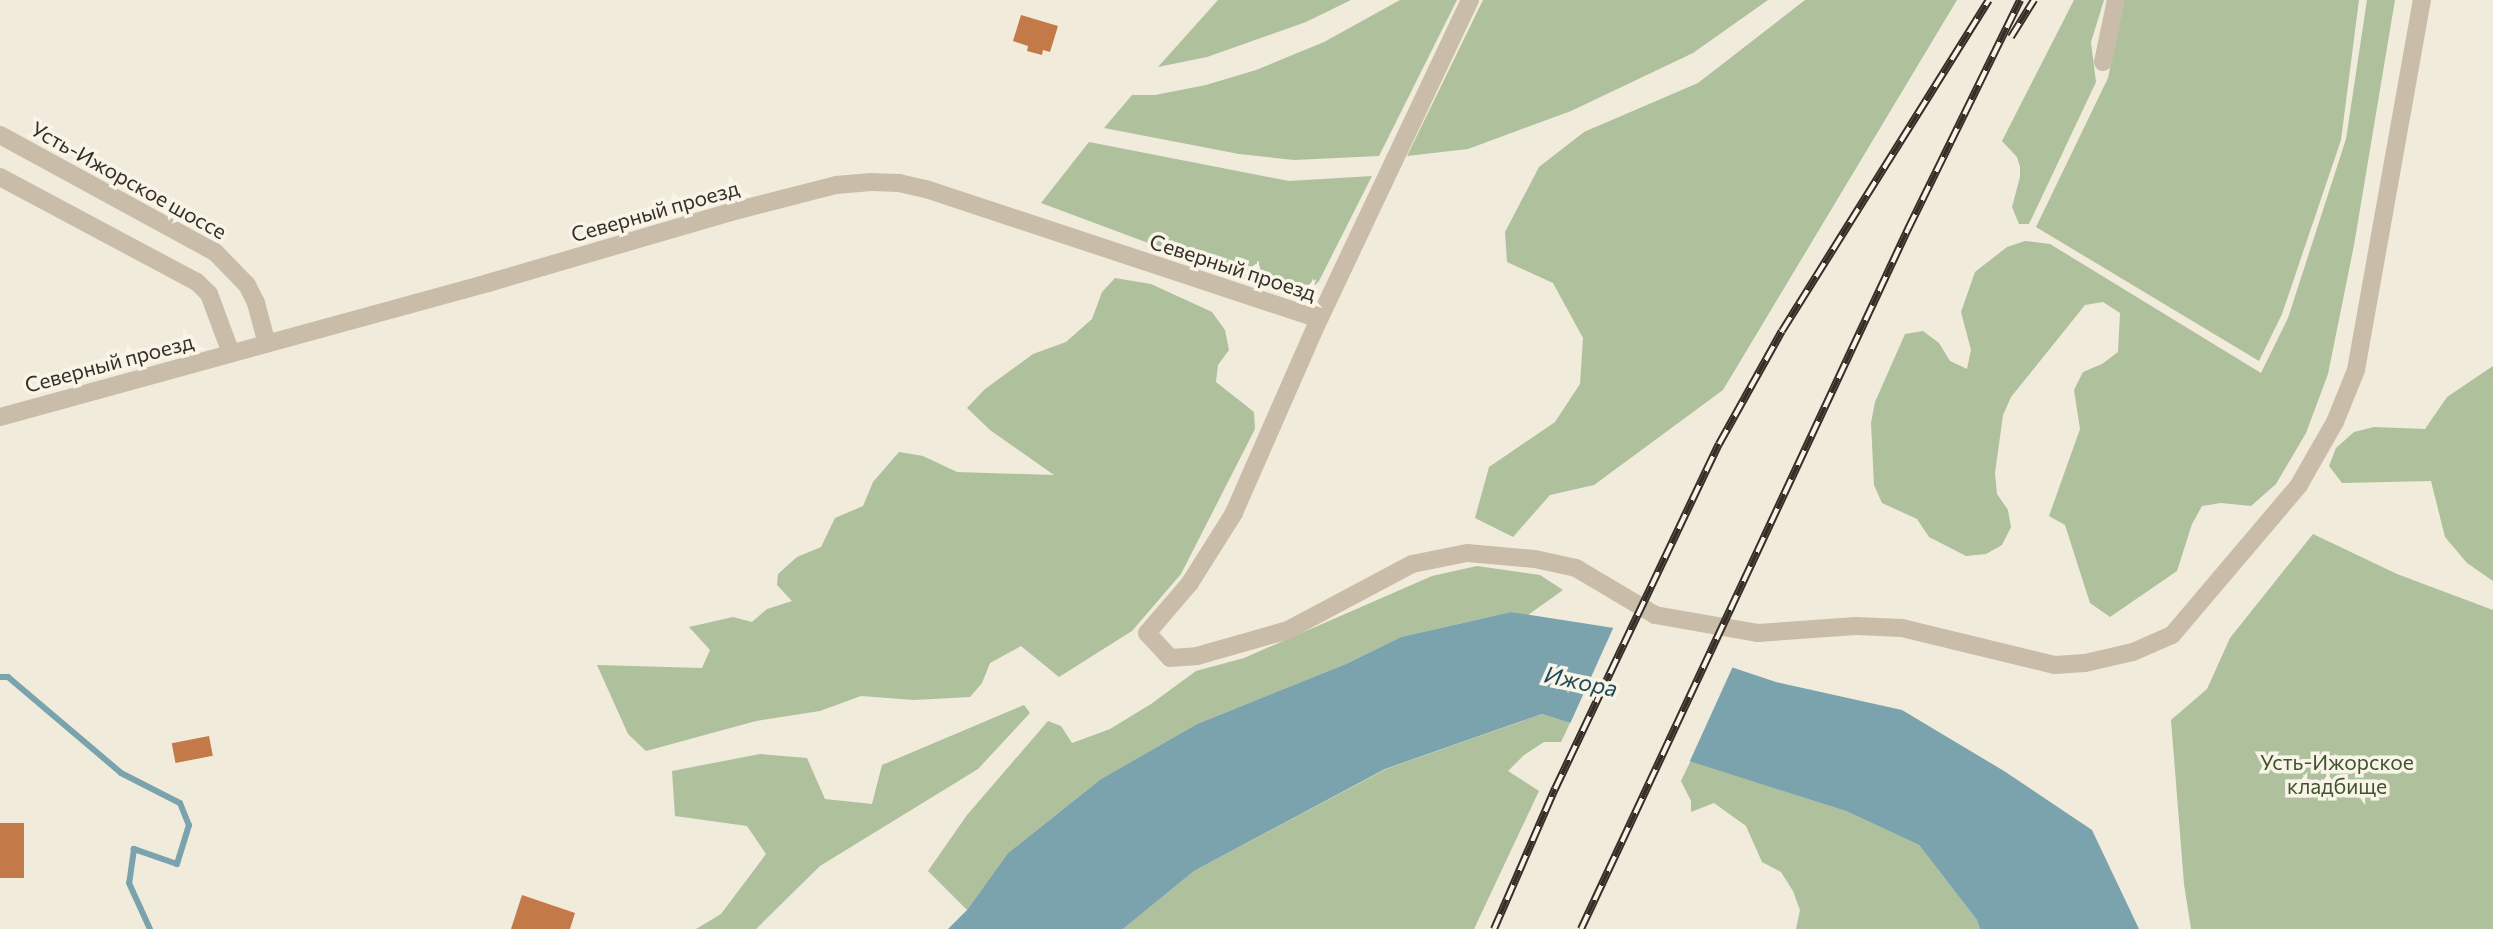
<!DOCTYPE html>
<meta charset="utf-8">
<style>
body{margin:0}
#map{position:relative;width:2493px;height:929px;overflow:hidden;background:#f1ebdc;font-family:Commissioner,sans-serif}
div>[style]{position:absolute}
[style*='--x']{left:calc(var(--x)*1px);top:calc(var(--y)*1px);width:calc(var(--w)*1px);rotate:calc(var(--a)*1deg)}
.green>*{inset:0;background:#aec09c}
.water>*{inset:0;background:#7ba3ae}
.pier>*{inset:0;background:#f1ebdc}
.stream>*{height:6px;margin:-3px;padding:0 3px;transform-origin:3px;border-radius:3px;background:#7ba3ae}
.building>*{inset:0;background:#c37a48;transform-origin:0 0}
.minor>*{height:18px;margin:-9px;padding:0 9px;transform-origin:9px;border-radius:9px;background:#c9bca8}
.rail>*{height:8px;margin-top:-4px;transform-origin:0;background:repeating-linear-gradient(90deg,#f9f4e8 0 16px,#362f28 0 32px);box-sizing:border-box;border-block:2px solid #362f28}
span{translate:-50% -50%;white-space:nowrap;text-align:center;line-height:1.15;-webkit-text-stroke:7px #f9f4e8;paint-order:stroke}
.street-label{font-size:21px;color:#362f28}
.park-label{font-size:21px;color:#3f532c}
.water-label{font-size:23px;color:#1f4956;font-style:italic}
</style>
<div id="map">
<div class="green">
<div style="clip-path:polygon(1218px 0,1351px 0,1306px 22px,1207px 57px,1158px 67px)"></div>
<div style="clip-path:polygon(1400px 0,1457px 0,1379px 156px,1294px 160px,1239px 154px,1104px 128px,1132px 95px,1155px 95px,1206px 85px,1256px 70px,1324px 42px)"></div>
<div style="clip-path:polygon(1483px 0,1768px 0,1693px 53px,1571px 111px,1468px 149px,1407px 156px)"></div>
<div style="clip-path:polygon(1805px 0,1957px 0,1723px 390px,1594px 485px,1550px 495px,1513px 537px,1475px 518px,1489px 467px,1555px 422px,1580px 384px,1583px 338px,1553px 283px,1507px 262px,1505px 232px,1539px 167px,1584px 132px,1698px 83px)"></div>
<div style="clip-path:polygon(2074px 0,2104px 0,2091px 42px,2096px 82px,2029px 224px,2019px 224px,2012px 207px,2020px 177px,2020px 167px,2017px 157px,2002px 141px)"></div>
<div style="clip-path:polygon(2124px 0,2359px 0,2341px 140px,2282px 314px,2259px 361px,2036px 227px,2108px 78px)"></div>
<div style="clip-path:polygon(2367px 0,2395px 0,2354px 245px,2328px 374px,2306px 433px,2276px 484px,2251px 506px,2221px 503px,2202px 506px,2192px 524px,2177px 571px,2110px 617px,2090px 603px,2065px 525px,2049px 516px,2080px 429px,2074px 390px,2083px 372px,2102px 364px,2118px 352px,2120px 313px,2103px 302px,2085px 305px,2011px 397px,2003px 415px,1995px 473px,1997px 494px,2008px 510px,2011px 527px,2002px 545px,1986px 554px,1966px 556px,1929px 537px,1917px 519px,1882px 503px,1874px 485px,1871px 423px,1875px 402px,1905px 334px,1923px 331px,1939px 343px,1950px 361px,1967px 369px,1971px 350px,1961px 312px,1975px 272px,2007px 247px,2025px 241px,2050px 244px,2261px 373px,2288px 318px,2346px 139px)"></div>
<div style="clip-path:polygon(1089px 142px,1289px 181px,1372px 176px,1319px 281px,1310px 290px,1277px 291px,1041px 203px)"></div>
<div style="clip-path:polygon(1115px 278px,1151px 284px,1212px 312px,1225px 330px,1229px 350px,1218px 365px,1216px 382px,1254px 412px,1255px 429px,1181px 574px,1132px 631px,1059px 677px,1021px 646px,990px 663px,982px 683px,970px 697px,914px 700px,861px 696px,820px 711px,756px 721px,646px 751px,628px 734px,597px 665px,702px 668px,710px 650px,689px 627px,733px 617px,752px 622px,767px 609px,792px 601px,777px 585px,778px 574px,797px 557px,821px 547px,835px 518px,863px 506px,873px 482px,899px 452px,923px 456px,957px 472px,1054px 475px,990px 430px,967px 408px,985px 389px,1033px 354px,1066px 342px,1092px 319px,1102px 292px)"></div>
<div style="clip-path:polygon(2493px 366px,2493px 581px,2467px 563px,2445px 537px,2431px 481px,2342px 483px,2329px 466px,2336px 448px,2354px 432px,2374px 427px,2425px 429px,2447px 397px)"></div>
<div style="clip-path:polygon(2313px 534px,2397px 574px,2493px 610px,2493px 929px,2191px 929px,2184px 884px,2171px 720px,2207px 689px,2230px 638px)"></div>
<div style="clip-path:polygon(1477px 566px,1540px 575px,1563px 590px,1528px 615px,1511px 612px,1401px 637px,1346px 664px,1197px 724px,1101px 779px,1008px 853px,967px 910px,928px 871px,967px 815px,1048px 721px,1061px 726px,1072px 743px,1110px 729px,1151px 704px,1196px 671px,1244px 658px,1432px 576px)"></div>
<div style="clip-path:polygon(1024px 705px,1030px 713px,978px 769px,820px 866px,756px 929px,696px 929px,721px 914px,766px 854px,747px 826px,675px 816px,672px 771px,760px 754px,807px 758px,825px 799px,872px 804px,882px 765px)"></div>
<div style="clip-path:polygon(1542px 714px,1570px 723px,1561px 742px,1544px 742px,1524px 755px,1508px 771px,1539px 791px,1474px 929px,1123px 929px,1194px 871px,1386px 769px)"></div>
<div style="clip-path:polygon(1691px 760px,1846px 811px,1919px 845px,1977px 920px,1980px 929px,1796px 929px,1800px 910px,1793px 891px,1781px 872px,1762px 862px,1746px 826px,1714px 803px,1691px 812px,1691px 801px,1681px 781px)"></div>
</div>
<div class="water">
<div style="clip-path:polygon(1511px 612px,1614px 628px,1776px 682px,1902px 710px,2004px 771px,2092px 830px,2139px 929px,1980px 929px,1977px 920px,1919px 845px,1846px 811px,1542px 714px,1385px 769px,1194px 871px,1123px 929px,948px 929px,967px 910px,1008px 853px,1101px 779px,1197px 724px,1346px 664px,1401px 637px)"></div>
</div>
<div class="pier">
<div style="clip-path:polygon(1615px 624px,1734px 664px,1689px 763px,1569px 726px)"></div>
</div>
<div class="stream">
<div style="--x:0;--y:677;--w:8;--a:0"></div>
<div style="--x:8;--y:677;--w:148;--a:40.3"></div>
<div style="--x:121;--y:773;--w:66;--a:27"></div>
<div style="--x:180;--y:803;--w:24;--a:68"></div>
<div style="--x:189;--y:825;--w:41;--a:107.1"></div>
<div style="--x:177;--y:864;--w:46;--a:-160.8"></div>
<div style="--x:134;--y:849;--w:34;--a:98"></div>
<div style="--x:129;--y:883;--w:51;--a:65.5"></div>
</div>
<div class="building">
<div style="clip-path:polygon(1021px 15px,1058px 26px,1050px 52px,1043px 50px,1042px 55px,1027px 51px,1028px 46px,1013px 41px)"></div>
<div style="left:209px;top:736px;width:20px;height:38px;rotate:79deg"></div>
<div style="left:0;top:823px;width:24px;height:55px"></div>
<div style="clip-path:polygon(522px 895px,575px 913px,570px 929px,511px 929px)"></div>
</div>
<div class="minor">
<div style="--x:1470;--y:0;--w:353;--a:115.3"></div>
<div style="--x:1319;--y:319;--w:212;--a:113.7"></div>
<div style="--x:1234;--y:513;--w:83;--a:122.2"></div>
<div style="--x:1190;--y:583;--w:66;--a:130.7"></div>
<div style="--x:1147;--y:633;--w:34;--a:47"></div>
<div style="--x:1170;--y:658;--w:27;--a:-4"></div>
<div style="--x:1197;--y:656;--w:95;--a:-15.9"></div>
<div style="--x:1288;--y:630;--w:140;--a:-28"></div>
<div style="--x:1412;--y:564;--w:56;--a:-11.3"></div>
<div style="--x:1467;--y:553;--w:68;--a:5"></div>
<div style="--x:1535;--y:559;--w:42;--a:12.4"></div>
<div style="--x:1576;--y:568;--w:92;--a:30.7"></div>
<div style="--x:1655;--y:615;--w:105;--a:9.9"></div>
<div style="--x:1758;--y:633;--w:98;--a:-4.1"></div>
<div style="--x:1856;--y:626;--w:46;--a:2.5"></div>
<div style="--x:1902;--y:628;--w:157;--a:13.6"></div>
<div style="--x:2055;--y:665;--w:30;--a:-4"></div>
<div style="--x:2085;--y:663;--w:49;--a:-12.9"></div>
<div style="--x:2133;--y:652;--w:43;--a:-23.6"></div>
<div style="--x:2172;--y:635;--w:197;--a:-49.7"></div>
<div style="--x:2299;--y:485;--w:73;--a:-60.3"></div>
<div style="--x:2335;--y:422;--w:56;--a:-68"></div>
<div style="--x:2356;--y:370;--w:376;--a:-79.9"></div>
<div style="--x:2103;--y:62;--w:63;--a:-78.2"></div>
<div style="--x:0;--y:135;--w:245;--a:28.6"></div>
<div style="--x:215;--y:252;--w:46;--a:45.9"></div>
<div style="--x:247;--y:285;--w:20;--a:63"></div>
<div style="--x:256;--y:303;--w:42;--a:75"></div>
<div style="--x:0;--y:177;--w:223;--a:28.1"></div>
<div style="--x:197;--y:282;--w:17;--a:45"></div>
<div style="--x:209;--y:294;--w:63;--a:69.6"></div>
<div style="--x:0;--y:417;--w:506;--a:-15.35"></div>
<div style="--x:488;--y:283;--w:253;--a:-16.3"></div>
<div style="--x:731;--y:212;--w:108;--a:-14.4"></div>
<div style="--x:836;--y:185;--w:35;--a:-5"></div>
<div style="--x:871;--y:182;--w:28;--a:2"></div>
<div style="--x:899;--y:183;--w:28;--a:13"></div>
<div style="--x:926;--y:189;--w:414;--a:18.3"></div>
</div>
<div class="rail">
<div style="--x:2011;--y:37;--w:44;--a:-58.1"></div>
<div style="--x:1494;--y:929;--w:153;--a:-66.5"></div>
<div style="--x:1555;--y:789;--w:382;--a:-64.6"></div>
<div style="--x:1719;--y:444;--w:129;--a:-60.9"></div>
<div style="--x:1782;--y:331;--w:390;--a:-58"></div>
<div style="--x:1581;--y:929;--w:773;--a:-64.96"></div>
<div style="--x:1908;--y:229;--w:255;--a:-63.9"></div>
</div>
<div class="street-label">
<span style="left:129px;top:180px;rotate:29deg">Усть-Ижорское шоссе</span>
<span style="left:655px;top:211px;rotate:-16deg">Северный проезд</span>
<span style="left:1233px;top:267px;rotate:18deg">Северный проезд</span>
<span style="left:109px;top:363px;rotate:-15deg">Северный проезд</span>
</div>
<div class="park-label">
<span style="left:2337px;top:774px">Усть-Ижорское<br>кладбище</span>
</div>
<div class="water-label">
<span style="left:1581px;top:681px;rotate:12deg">Ижора</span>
</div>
</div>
